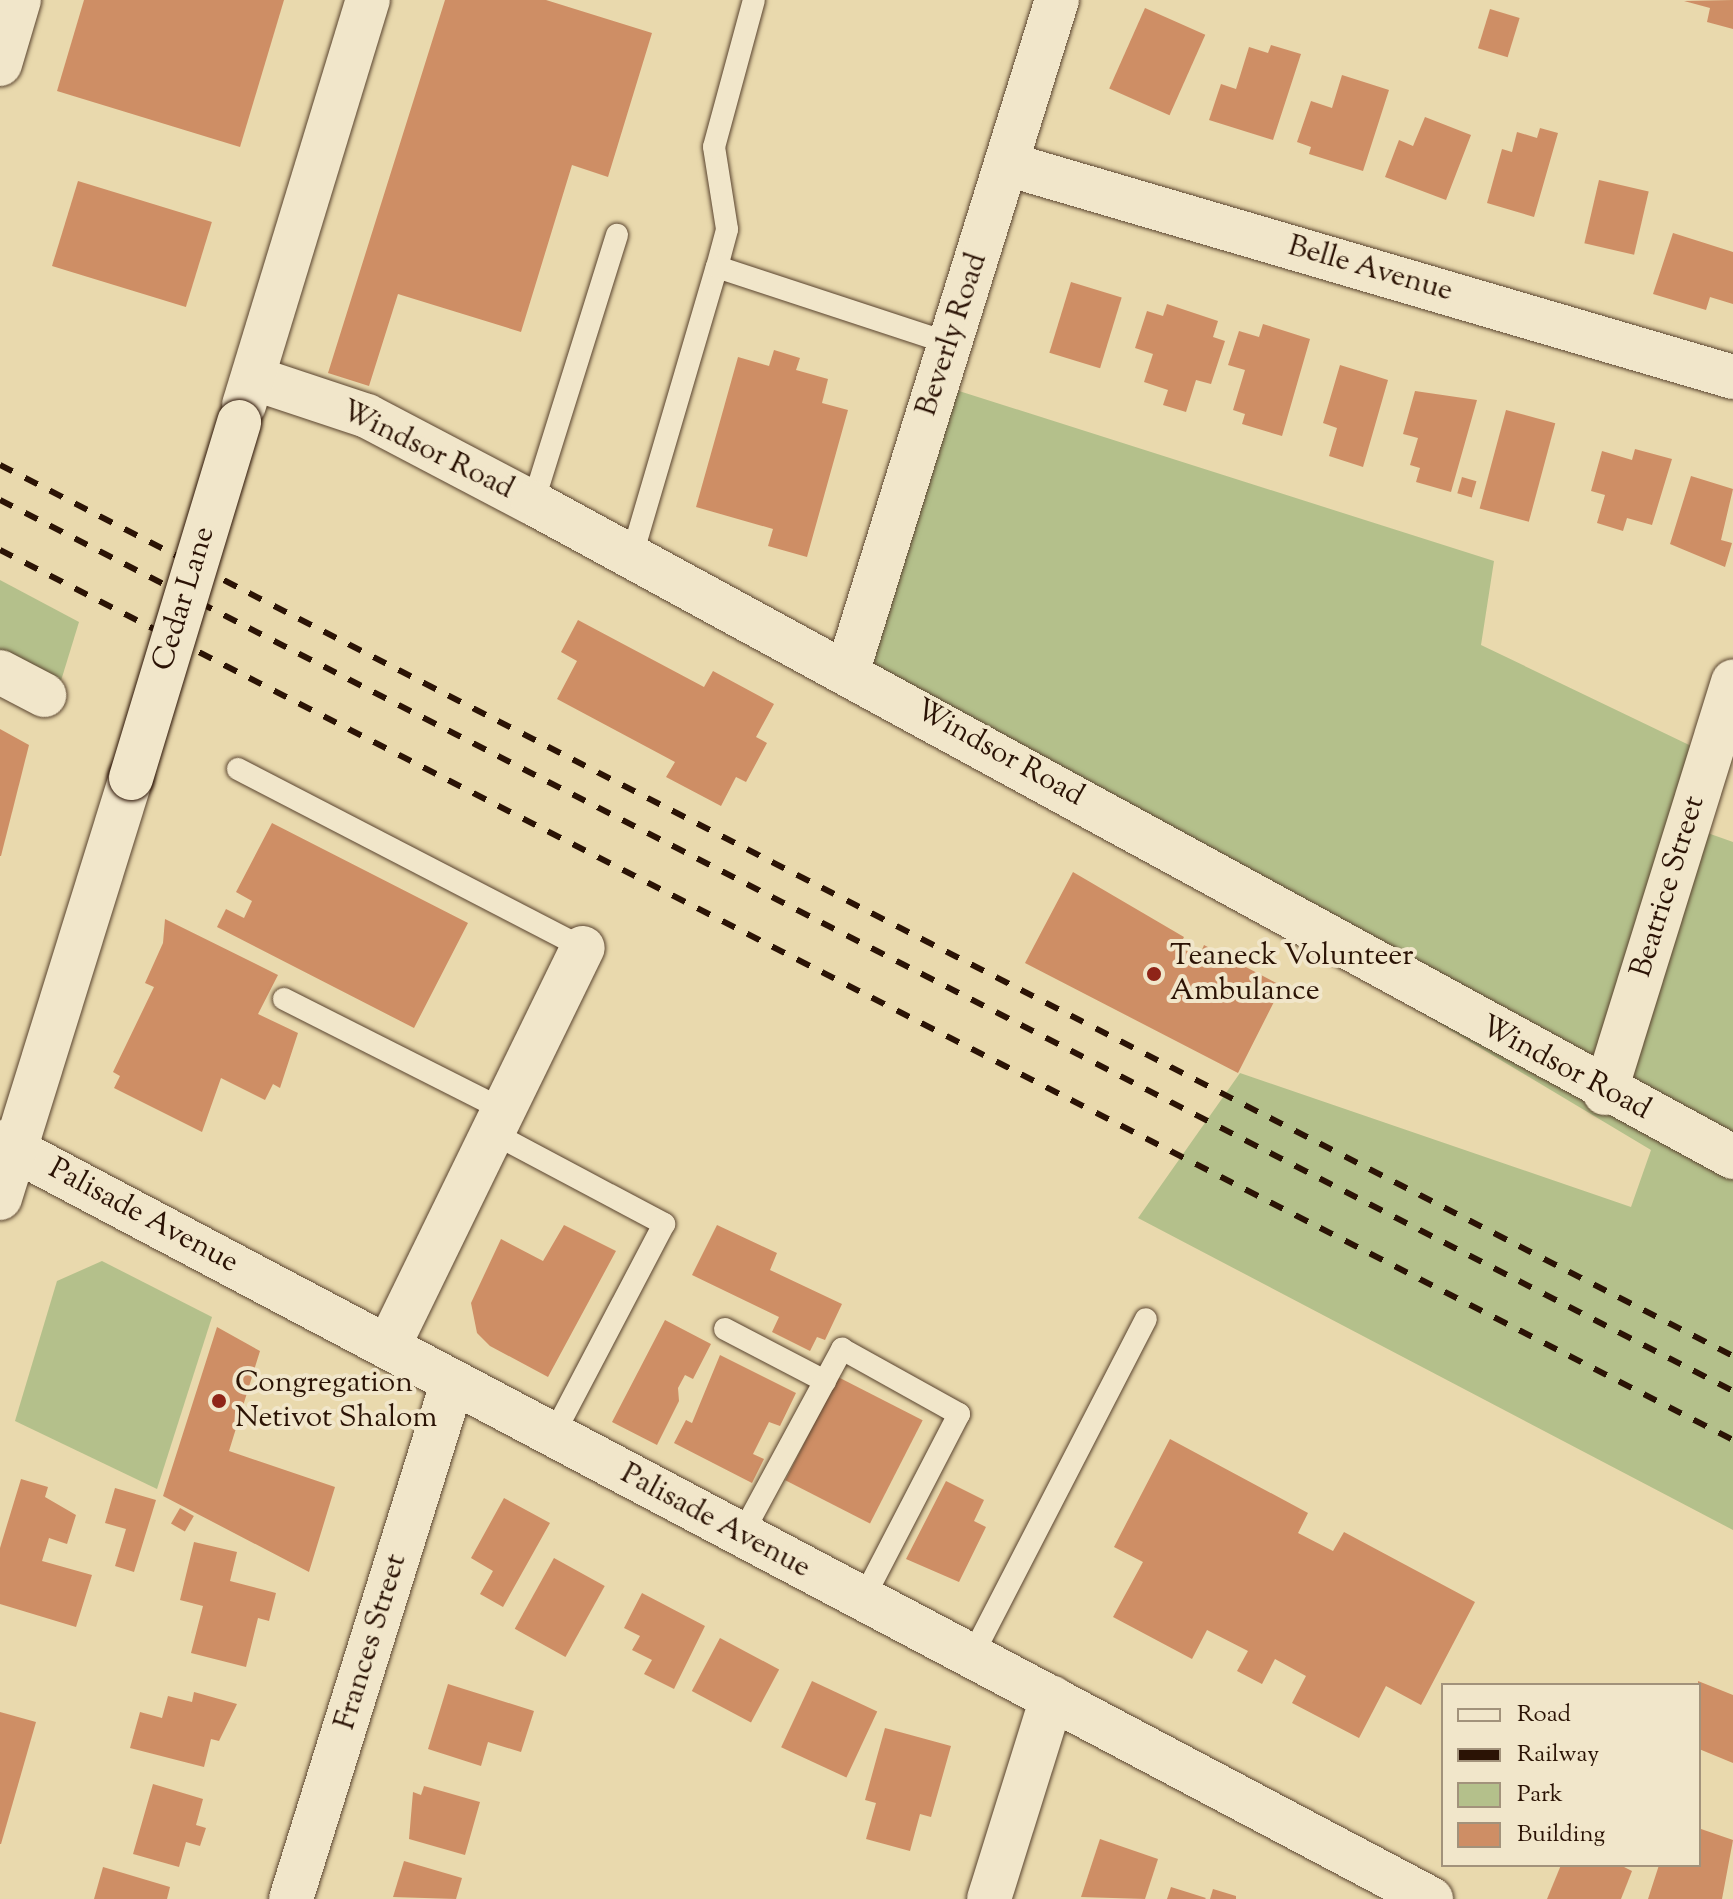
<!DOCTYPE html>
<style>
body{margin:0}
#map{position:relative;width:1733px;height:1899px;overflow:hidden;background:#e9d9ad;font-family:"Sorts Mill Goudy",serif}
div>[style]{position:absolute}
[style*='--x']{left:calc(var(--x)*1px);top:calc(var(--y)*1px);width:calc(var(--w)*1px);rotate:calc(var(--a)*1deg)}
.green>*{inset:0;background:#b4c08b}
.building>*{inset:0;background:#ce8e65;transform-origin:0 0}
.roads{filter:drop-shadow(0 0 2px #5a442f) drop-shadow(0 0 2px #5a442f)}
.lane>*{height:22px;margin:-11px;padding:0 11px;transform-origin:11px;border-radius:11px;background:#f1e6ca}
.street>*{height:44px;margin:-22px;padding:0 22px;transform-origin:22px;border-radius:22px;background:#f1e6ca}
.secondary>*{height:44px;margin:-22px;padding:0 22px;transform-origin:22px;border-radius:22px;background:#f1e6ca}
.rail>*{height:6px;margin-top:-3px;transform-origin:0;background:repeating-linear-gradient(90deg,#2b1305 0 14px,transparent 0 28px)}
.bridges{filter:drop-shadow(0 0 2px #2b1305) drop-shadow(0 0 2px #2b1305)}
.secondary-bridge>*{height:44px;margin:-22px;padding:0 22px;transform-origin:22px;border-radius:22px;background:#f1e6ca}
.dots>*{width:22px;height:22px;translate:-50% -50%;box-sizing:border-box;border:4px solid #f1e6ca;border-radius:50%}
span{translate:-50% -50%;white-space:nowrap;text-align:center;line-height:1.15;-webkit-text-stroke:8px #f1e6ca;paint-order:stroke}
.street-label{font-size:30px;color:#2b1305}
.poi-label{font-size:30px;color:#2b1305}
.left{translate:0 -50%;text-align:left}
.legend{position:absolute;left:1441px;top:1683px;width:260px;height:184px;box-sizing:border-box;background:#f1e6ca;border:2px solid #a2927b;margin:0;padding:10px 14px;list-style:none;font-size:24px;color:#2b1305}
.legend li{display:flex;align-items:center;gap:16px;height:40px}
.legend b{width:40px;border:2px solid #a2927b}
</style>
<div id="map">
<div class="green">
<div style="clip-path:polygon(937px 384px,1494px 561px,1481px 645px,1710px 755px,1688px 826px,1733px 842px,1733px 1530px,1138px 1218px,1240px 1073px,1631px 1207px,1651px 1150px,848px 670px)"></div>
<div style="clip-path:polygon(0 580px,79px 622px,56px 697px,0 668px)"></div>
<div style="clip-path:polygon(102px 1261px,212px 1317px,157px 1489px,15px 1421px,57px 1281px)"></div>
</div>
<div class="building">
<div style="clip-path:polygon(84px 0,284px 0,240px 147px,57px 91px)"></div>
<div style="clip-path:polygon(445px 0,546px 0,652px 33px,608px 177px,572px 165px,521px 332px,398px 294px,369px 386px,328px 373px)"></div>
<div style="clip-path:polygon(1733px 0,1733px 29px,1707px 22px,1710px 8px,1684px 1px)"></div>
<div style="left:1145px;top:8px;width:66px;height:88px;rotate:24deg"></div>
<div style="left:1490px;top:9px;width:31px;height:41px;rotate:17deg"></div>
<div style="clip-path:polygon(1271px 45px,1301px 54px,1273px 140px,1209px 120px,1221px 84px,1236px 89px,1249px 47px,1268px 53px)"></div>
<div style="clip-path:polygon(1342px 75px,1389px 90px,1363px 171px,1309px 154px,1311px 147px,1297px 142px,1311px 101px,1332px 108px)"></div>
<div style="clip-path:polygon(1425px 117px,1471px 135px,1446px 200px,1385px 177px,1399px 140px,1413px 146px)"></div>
<div style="clip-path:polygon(1540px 128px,1558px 133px,1534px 217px,1487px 203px,1502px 149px,1512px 152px,1517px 132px,1537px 138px)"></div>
<div style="left:1599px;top:180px;width:51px;height:65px;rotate:13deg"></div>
<div style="left:78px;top:181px;width:140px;height:89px;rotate:17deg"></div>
<div style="clip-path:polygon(1673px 233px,1733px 252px,1733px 304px,1710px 297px,1706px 310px,1653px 294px)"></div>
<div style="left:1071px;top:282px;width:53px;height:74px;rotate:17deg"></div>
<div style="clip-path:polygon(1167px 304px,1218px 321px,1213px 337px,1225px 341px,1211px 384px,1196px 380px,1186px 412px,1163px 405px,1168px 390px,1144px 382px,1153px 354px,1135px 348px,1147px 311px,1163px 316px)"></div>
<div style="clip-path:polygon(1263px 324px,1310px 339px,1282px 436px,1242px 424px,1245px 414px,1233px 410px,1245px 370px,1228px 365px,1239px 331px,1259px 337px)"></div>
<div style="clip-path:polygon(774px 350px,800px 358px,796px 370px,828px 379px,822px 403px,848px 410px,807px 557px,768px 546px,773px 529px,696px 507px,738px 357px,769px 366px)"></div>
<div style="clip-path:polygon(1340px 365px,1388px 380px,1363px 467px,1329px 456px,1337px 428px,1323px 423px)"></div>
<div style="clip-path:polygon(1415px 391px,1477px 400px,1451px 492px,1416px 482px,1420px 468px,1410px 465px,1418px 438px,1403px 434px)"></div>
<div style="left:1506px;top:410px;width:51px;height:102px;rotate:15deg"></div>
<div style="clip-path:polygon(1635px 449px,1672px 459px,1652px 525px,1627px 518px,1623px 531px,1597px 523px,1605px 495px,1591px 491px,1602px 451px,1632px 460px)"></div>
<div style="clip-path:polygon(1691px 476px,1733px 489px,1721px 540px,1732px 543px,1725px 567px,1670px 544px)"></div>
<div style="left:1462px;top:477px;width:15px;height:17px;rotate:16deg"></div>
<div style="clip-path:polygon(578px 620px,704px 687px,713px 671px,774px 704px,756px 737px,767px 743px,746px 782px,736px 777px,721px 806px,666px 777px,675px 762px,557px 699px,577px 661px,561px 652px)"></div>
<div style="clip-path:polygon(0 729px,29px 745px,1px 856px,0 856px)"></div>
<div style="clip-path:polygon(272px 823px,468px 923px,414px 1028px,217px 927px,226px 909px,244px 918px,252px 901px,236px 892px)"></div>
<div style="clip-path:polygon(1073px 872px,1184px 937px,1179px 947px,1199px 957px,1204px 945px,1282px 986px,1238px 1073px,1025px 963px)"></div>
<div style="clip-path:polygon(165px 919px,278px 975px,258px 1014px,298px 1033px,280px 1088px,273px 1084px,265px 1100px,221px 1078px,202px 1132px,114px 1088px,120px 1076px,113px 1072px,154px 987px,145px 983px,163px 943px)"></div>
<div style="clip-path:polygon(564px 1225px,616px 1251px,548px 1377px,490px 1346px,477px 1333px,471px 1303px,501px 1239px,543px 1261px)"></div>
<div style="clip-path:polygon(717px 1225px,777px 1253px,770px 1270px,842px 1304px,825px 1340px,817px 1337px,810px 1351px,772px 1332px,779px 1317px,692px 1275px)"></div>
<div style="clip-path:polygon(665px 1320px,711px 1344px,693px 1379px,685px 1375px,678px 1388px,679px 1401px,657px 1445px,612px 1422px)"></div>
<div style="clip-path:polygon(217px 1327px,260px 1351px,229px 1451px,335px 1487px,309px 1572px,163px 1496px)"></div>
<div style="clip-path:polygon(720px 1355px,796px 1393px,780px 1426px,769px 1422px,753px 1454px,764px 1459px,752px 1483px,674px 1443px,686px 1420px,692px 1423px)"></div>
<div style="left:838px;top:1377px;width:95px;height:116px;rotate:27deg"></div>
<div style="clip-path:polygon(1170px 1439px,1308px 1513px,1298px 1533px,1333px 1551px,1344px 1532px,1475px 1602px,1421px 1705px,1386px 1686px,1359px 1738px,1292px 1703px,1306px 1676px,1275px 1659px,1262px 1684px,1237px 1671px,1248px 1651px,1207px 1630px,1192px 1659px,1113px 1617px,1143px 1562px,1114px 1547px)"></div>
<div style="clip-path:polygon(21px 1479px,48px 1487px,45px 1497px,76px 1515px,67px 1544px,49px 1538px,42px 1561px,92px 1575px,76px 1627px,0 1604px,0 1548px)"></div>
<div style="clip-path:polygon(946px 1481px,984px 1500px,974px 1521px,986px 1527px,959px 1582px,906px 1559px)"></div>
<div style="clip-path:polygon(115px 1488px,156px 1500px,134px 1572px,115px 1566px,126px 1529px,105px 1523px)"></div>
<div style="clip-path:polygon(504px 1498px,550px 1523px,503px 1607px,480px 1594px,493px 1571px,471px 1558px)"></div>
<div style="left:180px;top:1508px;width:16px;height:18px;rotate:30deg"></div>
<div style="clip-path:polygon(194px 1542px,237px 1552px,230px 1581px,276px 1593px,269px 1621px,258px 1618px,246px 1667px,191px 1653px,203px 1606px,180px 1600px)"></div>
<div style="left:554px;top:1558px;width:58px;height:81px;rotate:29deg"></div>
<div style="clip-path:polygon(642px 1593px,705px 1626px,674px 1689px,644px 1674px,652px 1660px,632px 1650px,640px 1636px,624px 1628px)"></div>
<div style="left:720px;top:1638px;width:67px;height:60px;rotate:28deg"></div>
<div style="left:812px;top:1681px;width:72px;height:73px;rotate:25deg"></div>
<div style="clip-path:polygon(1698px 1681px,1733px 1695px,1733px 1763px,1699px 1749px)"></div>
<div style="clip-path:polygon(448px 1684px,534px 1711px,521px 1752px,488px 1742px,481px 1766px,428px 1749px)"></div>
<div style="clip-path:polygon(194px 1692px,237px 1704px,219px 1741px,211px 1739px,204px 1767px,130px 1748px,140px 1712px,162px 1718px,168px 1696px,192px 1702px)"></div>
<div style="clip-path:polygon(0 1712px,36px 1722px,1px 1844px,0 1844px)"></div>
<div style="clip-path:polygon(885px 1728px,951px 1746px,931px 1817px,920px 1814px,910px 1851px,866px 1839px,876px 1803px,865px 1800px)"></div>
<div style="clip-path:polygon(153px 1784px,203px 1799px,196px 1825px,206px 1828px,200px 1846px,186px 1842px,179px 1867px,133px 1854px)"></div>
<div style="clip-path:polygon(424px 1786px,480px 1802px,465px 1855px,409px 1839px,413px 1792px,421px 1795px)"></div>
<div style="clip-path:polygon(1701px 1829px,1733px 1840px,1722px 1899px,1648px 1899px,1659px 1865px,1699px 1865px)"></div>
<div style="clip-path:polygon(1100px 1839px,1158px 1859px,1145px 1899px,1081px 1897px)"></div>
<div style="clip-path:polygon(404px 1861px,462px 1878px,456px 1899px,393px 1897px)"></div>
<div style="clip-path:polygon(1561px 1865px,1620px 1865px,1632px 1871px,1621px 1899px,1547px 1899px)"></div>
<div style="clip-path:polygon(103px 1867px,170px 1887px,167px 1899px,94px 1899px)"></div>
<div style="clip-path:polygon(1171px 1887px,1206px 1898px,1205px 1899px,1167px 1899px)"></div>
<div style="clip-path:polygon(1213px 1889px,1236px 1896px,1236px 1899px,1210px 1899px)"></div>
</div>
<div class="roads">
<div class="lane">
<div style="--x:717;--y:267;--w:39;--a:-75"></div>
<div style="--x:727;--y:229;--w:83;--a:-99"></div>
<div style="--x:714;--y:147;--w:152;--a:-74.8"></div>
<div style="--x:533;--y:503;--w:281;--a:-72.6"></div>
<div style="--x:632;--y:555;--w:300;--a:-73.6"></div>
<div style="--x:717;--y:267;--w:246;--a:18.2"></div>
<div style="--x:238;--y:769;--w:389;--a:27.4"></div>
<div style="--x:284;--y:999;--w:246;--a:26.8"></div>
<div style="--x:493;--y:1133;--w:194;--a:28"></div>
<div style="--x:664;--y:1224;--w:241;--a:117.7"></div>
<div style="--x:725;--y:1329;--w:113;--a:27.5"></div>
<div style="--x:741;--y:1536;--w:213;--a:-61.6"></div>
<div style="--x:842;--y:1349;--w:134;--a:29.1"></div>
<div style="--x:959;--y:1414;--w:208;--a:117.4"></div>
<div style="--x:972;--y:1656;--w:379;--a:-62.7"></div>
</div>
<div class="street">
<div style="--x:0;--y:64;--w:67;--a:-73.5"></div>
<div style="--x:1007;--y:164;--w:757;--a:16.35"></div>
<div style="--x:848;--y:670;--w:702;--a:-72.68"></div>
<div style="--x:0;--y:672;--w:50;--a:27.6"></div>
<div style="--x:1605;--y:1093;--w:431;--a:-72.7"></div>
<div style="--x:388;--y:1347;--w:444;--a:-64"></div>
<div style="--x:291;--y:1899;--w:540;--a:-72.64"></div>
<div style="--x:989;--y:1899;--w:211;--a:-72.6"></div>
</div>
<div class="secondary">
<div style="--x:253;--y:378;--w:120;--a:18.4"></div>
<div style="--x:367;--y:416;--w:187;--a:27.7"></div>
<div style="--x:533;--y:503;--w:1367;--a:28.59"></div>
<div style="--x:244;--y:405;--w:424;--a:-73"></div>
<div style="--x:0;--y:1142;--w:1619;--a:27.88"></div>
<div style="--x:0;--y:1198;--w:440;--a:-72.7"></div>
</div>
</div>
<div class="rail">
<div style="--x:0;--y:465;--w:1949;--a:27.21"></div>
<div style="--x:0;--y:500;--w:1949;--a:27.21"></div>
<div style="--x:0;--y:550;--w:1948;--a:27.18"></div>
</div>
<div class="bridges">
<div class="secondary-bridge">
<div style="--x:131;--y:778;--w:372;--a:-73.1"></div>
</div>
</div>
<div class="dots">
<div style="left:1154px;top:974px;background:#8f2418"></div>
<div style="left:219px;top:1401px;background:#8f2418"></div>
</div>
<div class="street-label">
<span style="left:1370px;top:270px;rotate:16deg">Belle Avenue</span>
<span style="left:953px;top:335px;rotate:-72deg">Beverly Road</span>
<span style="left:427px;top:451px;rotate:26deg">Windsor Road</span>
<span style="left:185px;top:599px;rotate:-73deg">Cedar Lane</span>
<span style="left:999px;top:754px;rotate:29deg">Windsor Road</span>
<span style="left:1669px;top:887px;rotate:-73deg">Beatrice Street</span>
<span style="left:1565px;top:1069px;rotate:28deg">Windsor Road</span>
<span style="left:143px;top:1217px;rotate:28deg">Palisade Avenue</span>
<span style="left:715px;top:1522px;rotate:28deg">Palisade Avenue</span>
<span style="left:372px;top:1642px;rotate:-73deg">Frances Street</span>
</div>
<div class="poi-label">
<span class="left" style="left:1170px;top:974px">Teaneck Volunteer<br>Ambulance</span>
<span class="left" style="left:235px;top:1401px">Congregation<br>Netivot Shalom</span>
</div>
<ul class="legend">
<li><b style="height:10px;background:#f1e6ca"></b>Road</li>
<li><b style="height:10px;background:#2b1305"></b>Railway</li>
<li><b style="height:22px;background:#b4c08b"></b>Park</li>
<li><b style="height:22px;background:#ce8e65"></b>Building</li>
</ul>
</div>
